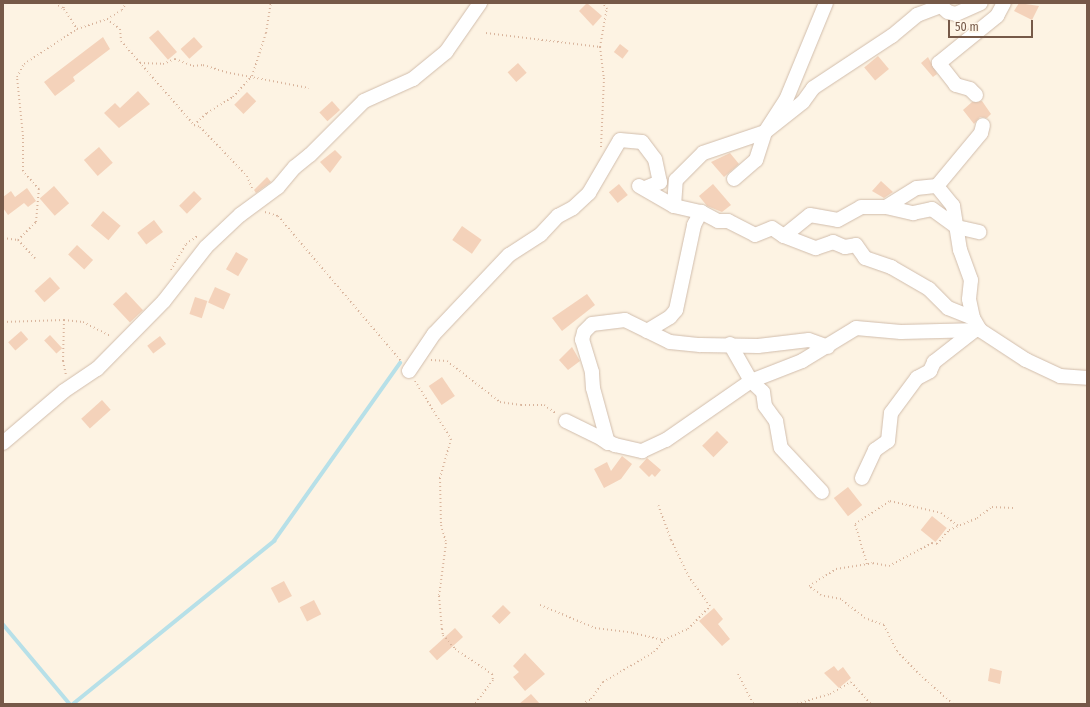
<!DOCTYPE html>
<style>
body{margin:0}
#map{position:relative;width:1090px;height:707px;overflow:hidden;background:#fdf3e3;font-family:"Fira Sans Condensed",sans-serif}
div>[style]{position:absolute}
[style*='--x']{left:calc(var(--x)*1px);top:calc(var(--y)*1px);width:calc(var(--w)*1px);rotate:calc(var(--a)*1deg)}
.stream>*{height:3.5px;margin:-1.75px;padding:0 1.75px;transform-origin:1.75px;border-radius:1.75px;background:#b7e0e8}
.building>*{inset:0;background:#f4d2ba;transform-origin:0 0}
.path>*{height:2px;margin-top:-1px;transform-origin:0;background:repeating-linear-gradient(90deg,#d9b59d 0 1px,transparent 0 4px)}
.roads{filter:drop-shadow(0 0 1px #d1bdac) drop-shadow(0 0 1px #d1bdac)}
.minor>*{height:14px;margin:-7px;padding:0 7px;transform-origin:7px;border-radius:7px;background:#fff}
span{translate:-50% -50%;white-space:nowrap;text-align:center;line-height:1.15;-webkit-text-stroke:3px #fff7ea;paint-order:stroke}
.frame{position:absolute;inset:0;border:4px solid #765948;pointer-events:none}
.scale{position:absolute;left:948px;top:20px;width:85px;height:18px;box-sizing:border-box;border:2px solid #765948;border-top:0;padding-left:5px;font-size:12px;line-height:14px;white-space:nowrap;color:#765948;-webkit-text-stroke:3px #fff7ea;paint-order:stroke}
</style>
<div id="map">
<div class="stream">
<div style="--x:3;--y:624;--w:104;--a:50.1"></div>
<div style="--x:73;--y:704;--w:259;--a:-39"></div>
<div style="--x:274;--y:541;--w:218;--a:-54.7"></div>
</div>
<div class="building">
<div style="clip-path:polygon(587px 3px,602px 16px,593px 26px,579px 11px)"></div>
<div style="clip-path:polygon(1019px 3px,1039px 6px,1032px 20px,1014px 11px)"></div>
<div style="left:158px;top:30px;width:29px;height:12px;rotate:49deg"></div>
<div style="clip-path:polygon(103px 37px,110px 49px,73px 77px,75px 81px,55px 96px,44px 82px)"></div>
<div style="left:194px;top:37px;width:13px;height:18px;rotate:48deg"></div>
<div style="left:620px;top:44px;width:11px;height:10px;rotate:38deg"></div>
<div style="left:878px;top:56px;width:17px;height:18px;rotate:50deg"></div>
<div style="clip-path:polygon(928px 57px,937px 74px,933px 77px,921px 63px)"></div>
<div style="left:518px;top:63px;width:13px;height:14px;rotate:48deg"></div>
<div style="clip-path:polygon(138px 91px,150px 104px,119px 128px,104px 113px,115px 103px,120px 108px)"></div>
<div style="left:247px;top:92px;width:13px;height:18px;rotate:45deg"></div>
<div style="left:332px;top:101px;width:12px;height:17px;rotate:48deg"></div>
<div style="clip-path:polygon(982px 101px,991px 114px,987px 118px,980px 117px,974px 124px,963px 110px,972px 102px)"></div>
<div style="left:99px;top:147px;width:21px;height:20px;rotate:49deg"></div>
<div style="clip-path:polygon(335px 150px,342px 157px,330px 173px,320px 162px)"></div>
<div style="clip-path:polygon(730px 153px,739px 164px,724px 177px,711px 162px)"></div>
<div style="clip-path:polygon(267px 177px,271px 182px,256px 193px,254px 190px)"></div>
<div style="clip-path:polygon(881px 181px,893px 192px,884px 198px,872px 191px)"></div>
<div style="left:619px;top:184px;width:14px;height:13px;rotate:51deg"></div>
<div style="clip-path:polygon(713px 184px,731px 205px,722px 212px,707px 206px,699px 196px)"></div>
<div style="left:54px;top:186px;width:23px;height:19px;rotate:49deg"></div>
<div style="clip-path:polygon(27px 188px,36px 201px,28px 207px,24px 203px,8px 215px,3px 208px,3px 197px,11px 191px,15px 197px)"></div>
<div style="left:194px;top:191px;width:11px;height:21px;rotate:45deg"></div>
<div style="left:103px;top:211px;width:23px;height:19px;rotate:40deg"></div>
<div style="left:154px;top:220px;width:15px;height:21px;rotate:53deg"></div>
<div style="left:462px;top:226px;width:24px;height:17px;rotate:35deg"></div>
<div style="left:77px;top:245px;width:22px;height:13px;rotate:43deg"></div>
<div style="left:236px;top:252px;width:14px;height:20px;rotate:30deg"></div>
<div style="left:50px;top:277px;width:15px;height:21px;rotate:48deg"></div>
<div style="left:215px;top:287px;width:17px;height:17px;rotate:24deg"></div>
<div style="left:126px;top:292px;width:25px;height:18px;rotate:47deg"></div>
<div style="clip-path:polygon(587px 294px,595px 305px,562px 331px,552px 318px)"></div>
<div style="left:195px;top:297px;width:13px;height:18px;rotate:18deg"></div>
<div style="left:21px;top:331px;width:11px;height:17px;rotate:49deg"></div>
<div style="left:50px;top:335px;width:18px;height:8px;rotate:47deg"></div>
<div style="left:160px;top:336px;width:10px;height:16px;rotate:53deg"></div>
<div style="clip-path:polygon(572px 347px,580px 361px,568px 370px,559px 360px)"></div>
<div style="left:442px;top:377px;width:23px;height:16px;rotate:56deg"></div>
<div style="left:102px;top:400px;width:13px;height:28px;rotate:48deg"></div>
<div style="left:717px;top:431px;width:16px;height:21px;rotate:45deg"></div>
<div style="clip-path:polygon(622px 456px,632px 464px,621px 479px,604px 488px,594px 469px,607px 462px,611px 471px)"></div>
<div style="clip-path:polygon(647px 458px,661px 470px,655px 477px,652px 474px,649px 477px,639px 467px)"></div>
<div style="left:848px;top:487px;width:23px;height:18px;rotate:52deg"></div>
<div style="left:932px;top:516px;width:19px;height:18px;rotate:39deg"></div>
<div style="left:284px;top:581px;width:17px;height:15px;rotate:62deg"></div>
<div style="left:314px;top:600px;width:16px;height:16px;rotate:63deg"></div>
<div style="left:503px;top:605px;width:11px;height:16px;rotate:45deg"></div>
<div style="clip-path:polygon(714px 608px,723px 619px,718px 624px,730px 639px,722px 646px,699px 621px)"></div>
<div style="left:455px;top:628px;width:12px;height:35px;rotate:48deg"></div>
<div style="clip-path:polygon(525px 653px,545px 674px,525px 691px,513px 677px,519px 672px,513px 666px)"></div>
<div style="clip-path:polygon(834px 666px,838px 671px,843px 667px,851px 678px,839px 688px,824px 673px)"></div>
<div style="clip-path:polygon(990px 668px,1002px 671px,1000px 684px,988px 681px)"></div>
<div style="clip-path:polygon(531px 694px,540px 704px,519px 704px)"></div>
</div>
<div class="path">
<div style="--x:55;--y:3;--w:11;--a:34"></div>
<div style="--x:64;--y:9;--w:24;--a:57"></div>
<div style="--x:63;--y:3;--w:6;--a:81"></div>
<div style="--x:107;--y:19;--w:17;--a:-31"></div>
<div style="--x:122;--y:10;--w:8;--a:-60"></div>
<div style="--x:486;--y:33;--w:115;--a:7"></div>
<div style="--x:600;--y:47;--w:31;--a:83"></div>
<div style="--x:604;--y:78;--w:70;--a:92.5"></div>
<div style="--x:600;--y:47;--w:39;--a:-80"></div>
<div style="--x:607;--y:9;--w:7;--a:-124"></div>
<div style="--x:140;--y:63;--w:23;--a:2"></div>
<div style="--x:163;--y:64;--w:13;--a:-23"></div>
<div style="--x:175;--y:59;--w:19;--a:21"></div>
<div style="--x:193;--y:66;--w:10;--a:-6"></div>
<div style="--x:203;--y:65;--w:28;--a:17"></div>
<div style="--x:230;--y:73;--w:80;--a:10.8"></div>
<div style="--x:194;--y:125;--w:18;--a:-43"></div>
<div style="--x:207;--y:113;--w:31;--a:-32"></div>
<div style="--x:233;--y:97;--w:28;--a:-48"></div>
<div style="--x:252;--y:76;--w:45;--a:-72"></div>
<div style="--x:266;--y:33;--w:30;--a:-81"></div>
<div style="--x:265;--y:212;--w:14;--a:17"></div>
<div style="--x:278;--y:216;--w:190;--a:49.7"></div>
<div style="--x:3;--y:238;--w:15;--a:8"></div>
<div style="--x:18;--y:240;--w:25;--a:47"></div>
<div style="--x:18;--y:240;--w:25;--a:-45"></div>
<div style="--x:36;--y:222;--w:33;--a:-85"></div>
<div style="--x:39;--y:189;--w:24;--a:-132"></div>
<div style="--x:23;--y:171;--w:35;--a:-90"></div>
<div style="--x:23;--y:136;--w:59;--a:-95.8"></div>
<div style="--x:17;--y:77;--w:15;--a:-62"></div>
<div style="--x:24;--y:64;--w:64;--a:-33.4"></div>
<div style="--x:77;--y:29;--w:32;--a:-18"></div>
<div style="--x:107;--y:19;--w:16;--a:38"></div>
<div style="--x:120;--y:29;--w:12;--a:85"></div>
<div style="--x:121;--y:41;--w:111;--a:49"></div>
<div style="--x:194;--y:125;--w:6;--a:18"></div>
<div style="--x:200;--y:127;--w:68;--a:46.2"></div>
<div style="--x:247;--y:176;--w:16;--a:68"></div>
<div style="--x:171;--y:270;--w:30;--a:-60"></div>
<div style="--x:186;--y:244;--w:16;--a:-35"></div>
<div style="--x:64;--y:320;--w:19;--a:6"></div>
<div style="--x:83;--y:322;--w:31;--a:27"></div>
<div style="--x:3;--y:322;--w:61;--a:-1.9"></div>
<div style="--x:64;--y:320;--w:41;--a:91.4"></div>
<div style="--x:63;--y:361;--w:14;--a:78"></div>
<div style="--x:431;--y:360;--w:16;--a:4"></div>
<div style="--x:447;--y:361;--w:67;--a:37.7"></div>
<div style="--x:500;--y:402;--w:21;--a:8"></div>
<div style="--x:521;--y:405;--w:23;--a:0"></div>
<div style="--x:544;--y:405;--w:16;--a:35"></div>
<div style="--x:415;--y:381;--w:68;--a:58.2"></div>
<div style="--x:451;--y:439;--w:41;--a:105.8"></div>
<div style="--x:440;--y:478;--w:47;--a:88.8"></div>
<div style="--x:441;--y:525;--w:19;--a:74"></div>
<div style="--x:446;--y:543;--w:53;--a:97.5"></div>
<div style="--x:439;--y:596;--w:33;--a:85"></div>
<div style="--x:442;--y:629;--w:6;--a:81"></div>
<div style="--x:443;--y:635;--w:18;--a:49"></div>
<div style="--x:455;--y:649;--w:45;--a:34"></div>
<div style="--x:492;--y:674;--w:6;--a:81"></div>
<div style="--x:493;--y:680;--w:30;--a:127"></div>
<div style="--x:867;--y:564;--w:42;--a:-106.7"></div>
<div style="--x:855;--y:524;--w:42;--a:-33.3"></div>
<div style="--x:890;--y:501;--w:52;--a:13.2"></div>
<div style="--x:941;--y:513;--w:21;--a:37"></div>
<div style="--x:540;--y:605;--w:60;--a:22.7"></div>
<div style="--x:595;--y:628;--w:38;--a:7"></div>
<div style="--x:633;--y:633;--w:32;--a:13"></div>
<div style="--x:738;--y:674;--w:34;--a:63"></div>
<div style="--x:582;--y:704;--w:10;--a:-29"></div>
<div style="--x:591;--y:699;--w:21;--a:-55"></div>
<div style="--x:603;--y:682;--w:59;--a:-30.5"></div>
<div style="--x:654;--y:652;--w:16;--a:-50"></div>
<div style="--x:664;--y:640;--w:26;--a:-25"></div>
<div style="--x:688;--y:629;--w:32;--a:-46"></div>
<div style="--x:710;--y:606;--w:36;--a:-126"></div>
<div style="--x:689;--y:577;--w:41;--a:-115.9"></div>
<div style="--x:671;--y:540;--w:37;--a:-110"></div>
<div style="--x:797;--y:704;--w:34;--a:-17"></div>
<div style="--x:830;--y:694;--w:24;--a:-30"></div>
<div style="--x:851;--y:682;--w:30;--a:48"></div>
<div style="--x:953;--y:704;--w:44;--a:-138.7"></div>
<div style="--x:920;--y:675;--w:33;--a:-134"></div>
<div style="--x:897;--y:651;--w:29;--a:-117"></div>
<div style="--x:884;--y:625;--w:20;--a:-160"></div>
<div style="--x:865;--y:618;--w:31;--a:-142"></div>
<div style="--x:841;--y:599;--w:20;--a:-169"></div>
<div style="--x:821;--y:595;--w:15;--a:-143"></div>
<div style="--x:809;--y:586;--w:32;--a:-32"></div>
<div style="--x:836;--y:569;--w:37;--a:-9"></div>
<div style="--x:873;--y:563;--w:16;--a:11"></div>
<div style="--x:889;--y:566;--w:49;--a:-28.1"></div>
<div style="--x:932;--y:543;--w:5;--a:11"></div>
<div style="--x:937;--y:544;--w:18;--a:-49"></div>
<div style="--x:949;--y:530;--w:30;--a:-23"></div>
<div style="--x:977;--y:518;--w:19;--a:-36"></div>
<div style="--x:992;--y:507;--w:21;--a:3"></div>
</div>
<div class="roads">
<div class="minor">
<div style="--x:976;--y:95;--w:8;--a:-135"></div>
<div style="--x:970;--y:89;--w:15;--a:-164"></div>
<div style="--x:956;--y:85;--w:28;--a:-128"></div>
<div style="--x:939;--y:63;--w:75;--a:-39"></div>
<div style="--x:997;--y:16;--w:15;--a:-62"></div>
<div style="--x:734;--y:179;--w:29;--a:-41"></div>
<div style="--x:756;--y:160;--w:29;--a:-72"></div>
<div style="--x:765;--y:132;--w:48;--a:-38.3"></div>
<div style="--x:803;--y:102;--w:17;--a:-54"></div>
<div style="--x:813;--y:88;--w:95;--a:-33.4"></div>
<div style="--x:892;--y:36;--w:33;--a:-40"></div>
<div style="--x:917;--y:15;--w:26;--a:-21"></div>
<div style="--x:941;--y:6;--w:9;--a:41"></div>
<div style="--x:948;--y:12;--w:8;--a:14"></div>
<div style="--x:956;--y:14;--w:27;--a:-24"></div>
<div style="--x:639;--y:186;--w:40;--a:29.7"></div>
<div style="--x:674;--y:206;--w:28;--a:13"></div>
<div style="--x:701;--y:212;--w:19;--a:28"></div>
<div style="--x:718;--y:221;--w:10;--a:0"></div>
<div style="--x:728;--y:221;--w:30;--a:27"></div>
<div style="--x:755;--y:235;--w:18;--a:-22"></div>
<div style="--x:772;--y:228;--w:14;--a:34"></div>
<div style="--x:784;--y:236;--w:34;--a:21"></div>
<div style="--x:816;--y:248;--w:18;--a:-19"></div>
<div style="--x:833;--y:242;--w:13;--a:23"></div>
<div style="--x:845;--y:247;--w:11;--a:-10"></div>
<div style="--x:856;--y:245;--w:16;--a:55"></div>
<div style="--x:865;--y:258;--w:28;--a:19"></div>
<div style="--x:891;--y:267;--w:44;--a:30.1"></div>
<div style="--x:929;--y:289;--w:27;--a:45"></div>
<div style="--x:948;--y:308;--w:27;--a:22"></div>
<div style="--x:973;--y:318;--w:14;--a:60"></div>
<div style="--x:674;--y:206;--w:26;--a:-86"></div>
<div style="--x:676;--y:180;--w:38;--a:-45"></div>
<div style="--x:703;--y:153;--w:65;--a:-18.7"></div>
<div style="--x:765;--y:132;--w:38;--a:-57"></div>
<div style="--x:786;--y:100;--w:105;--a:-67.6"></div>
<div style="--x:886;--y:207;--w:36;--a:-32"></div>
<div style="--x:917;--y:188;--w:20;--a:-6"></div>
<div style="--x:784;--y:236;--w:33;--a:-39"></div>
<div style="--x:810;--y:215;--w:28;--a:10"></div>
<div style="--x:838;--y:220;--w:26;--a:-29"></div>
<div style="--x:861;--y:207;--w:25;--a:0"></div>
<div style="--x:886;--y:207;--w:28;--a:13"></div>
<div style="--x:913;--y:213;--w:19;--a:-12"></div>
<div style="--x:932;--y:209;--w:31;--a:36"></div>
<div style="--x:957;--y:227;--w:23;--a:13"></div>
<div style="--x:973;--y:318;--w:19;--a:-102"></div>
<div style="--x:969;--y:299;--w:19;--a:-84"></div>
<div style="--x:971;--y:280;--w:32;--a:-110"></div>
<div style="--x:960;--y:250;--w:45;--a:-99"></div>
<div style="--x:953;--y:206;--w:26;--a:-129"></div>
<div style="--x:937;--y:186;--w:69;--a:-50.3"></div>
<div style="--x:981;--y:133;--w:8;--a:-76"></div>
<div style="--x:647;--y:331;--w:27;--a:-31"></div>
<div style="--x:670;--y:317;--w:9;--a:-49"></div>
<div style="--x:676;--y:310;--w:87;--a:-78"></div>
<div style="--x:694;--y:225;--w:15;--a:-62"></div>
<div style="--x:730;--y:344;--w:43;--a:60.4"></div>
<div style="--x:751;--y:381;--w:16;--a:43"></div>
<div style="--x:763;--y:392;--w:14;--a:82"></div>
<div style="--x:765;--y:406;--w:19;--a:54"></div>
<div style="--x:776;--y:421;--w:27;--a:80"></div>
<div style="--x:781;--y:448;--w:60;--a:47"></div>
<div style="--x:409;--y:371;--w:45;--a:-56"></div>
<div style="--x:434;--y:334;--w:109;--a:-46.5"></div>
<div style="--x:509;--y:255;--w:38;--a:-33"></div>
<div style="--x:541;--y:234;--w:25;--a:-47"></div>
<div style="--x:558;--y:216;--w:17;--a:-28"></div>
<div style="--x:573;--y:208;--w:22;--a:-43"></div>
<div style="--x:589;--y:193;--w:61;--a:-59.7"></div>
<div style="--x:620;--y:140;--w:22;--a:5"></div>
<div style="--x:642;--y:142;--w:21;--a:53"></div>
<div style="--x:655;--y:159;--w:24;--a:78"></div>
<div style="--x:660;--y:182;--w:16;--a:158"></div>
<div style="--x:566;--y:421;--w:55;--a:26.1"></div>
<div style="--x:615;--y:445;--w:28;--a:13"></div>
<div style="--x:642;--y:451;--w:26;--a:-25"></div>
<div style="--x:666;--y:440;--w:103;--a:-34.8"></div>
<div style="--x:751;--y:381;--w:55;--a:-21.4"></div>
<div style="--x:802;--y:361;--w:63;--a:-31.4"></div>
<div style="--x:856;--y:328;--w:45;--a:5.1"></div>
<div style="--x:901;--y:332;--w:79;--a:-1.5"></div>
<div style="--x:980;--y:330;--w:55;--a:33.1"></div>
<div style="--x:1026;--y:360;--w:38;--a:25"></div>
<div style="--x:1060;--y:376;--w:27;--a:4"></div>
<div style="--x:602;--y:439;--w:7;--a:34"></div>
<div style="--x:608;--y:443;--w:57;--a:-105.3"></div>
<div style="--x:593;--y:388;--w:16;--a:-94"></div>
<div style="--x:592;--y:372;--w:34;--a:-107"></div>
<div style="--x:582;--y:340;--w:8;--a:-76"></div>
<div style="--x:584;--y:332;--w:11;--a:-45"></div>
<div style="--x:592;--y:324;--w:33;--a:-7"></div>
<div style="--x:625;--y:320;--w:50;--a:26.1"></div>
<div style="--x:670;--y:342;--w:30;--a:6"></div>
<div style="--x:700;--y:345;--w:58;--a:1"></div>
<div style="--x:758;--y:346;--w:51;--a:-6.7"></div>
<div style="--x:809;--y:340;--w:20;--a:20"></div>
<div style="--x:3;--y:443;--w:80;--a:-40.4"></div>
<div style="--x:64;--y:391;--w:40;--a:-34"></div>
<div style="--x:97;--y:369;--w:95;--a:-45.4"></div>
<div style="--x:164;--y:301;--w:68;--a:-52.1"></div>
<div style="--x:206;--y:247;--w:47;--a:-43.3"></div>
<div style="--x:240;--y:215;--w:47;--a:-36.4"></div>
<div style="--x:278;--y:187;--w:26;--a:-50"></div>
<div style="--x:295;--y:167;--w:19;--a:-39"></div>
<div style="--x:310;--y:155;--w:76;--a:-45"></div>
<div style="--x:364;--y:101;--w:54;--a:-24.2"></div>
<div style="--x:413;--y:79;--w:43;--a:-39.3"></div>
<div style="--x:446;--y:52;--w:60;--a:-55.2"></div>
<div style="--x:862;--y:478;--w:31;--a:-65"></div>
<div style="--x:875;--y:450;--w:16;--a:-35"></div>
<div style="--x:888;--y:441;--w:28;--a:-84"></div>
<div style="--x:891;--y:413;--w:44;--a:-53.4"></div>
<div style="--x:917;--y:378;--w:15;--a:-28"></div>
<div style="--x:930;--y:371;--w:10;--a:-66"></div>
<div style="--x:934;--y:362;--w:52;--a:-38"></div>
</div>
</div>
<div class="frame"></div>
<div class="scale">50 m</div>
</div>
